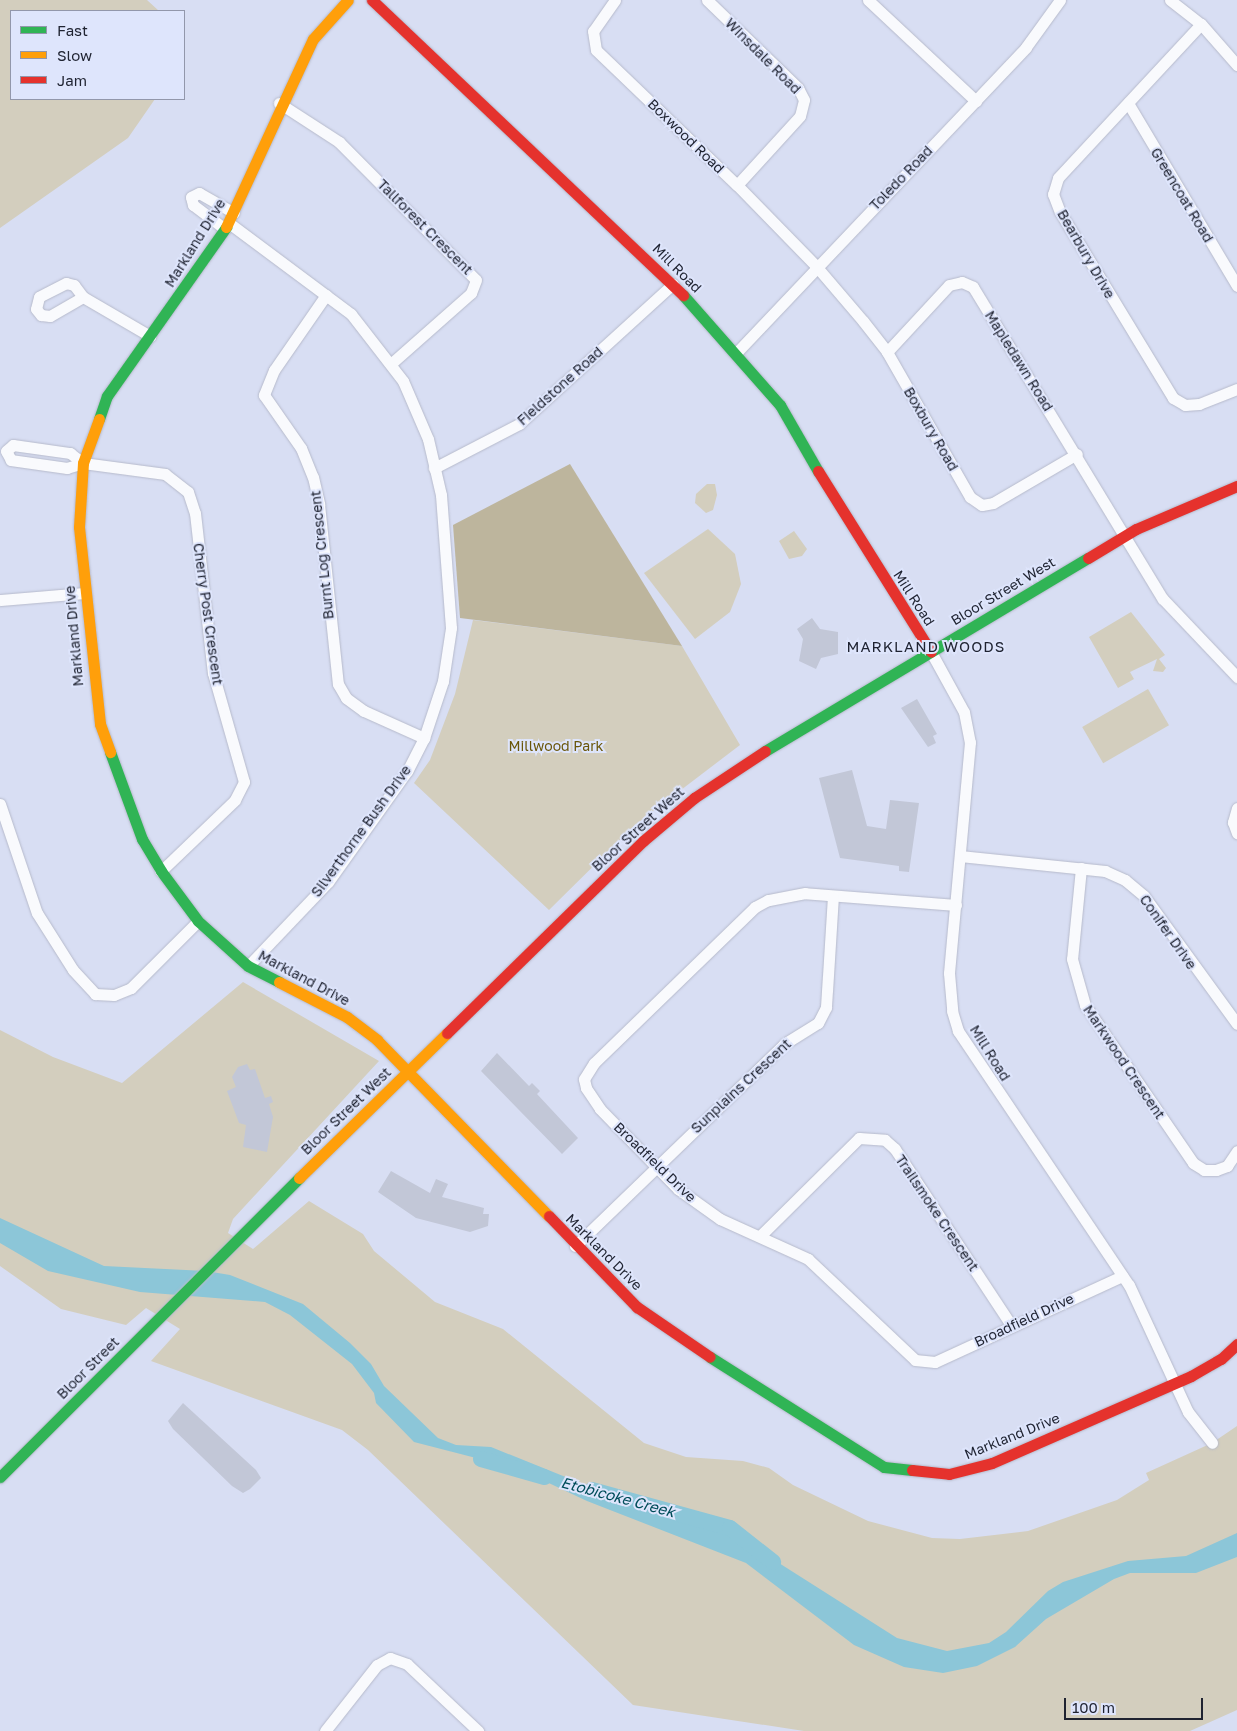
<!DOCTYPE html>
<style>
body{margin:0}
#map{position:relative;width:1237px;height:1731px;overflow:hidden;background:#d8def3;font-family:"Golos Text",sans-serif}
div>[style]{position:absolute}
[style*='--x']{left:calc(var(--x)*1px);top:calc(var(--y)*1px);width:calc(var(--w)*1px);rotate:calc(var(--a)*1deg)}
.green>*{inset:0;background:#d3cebe;transform-origin:0 0}
.forest>*{inset:0;background:#bdb59d}
.water>*{inset:0;background:#8cc6d8}
.river>*{height:16px;margin:-8px;padding:0 8px;transform-origin:8px;border-radius:8px;background:#8cc6d8}
.building>*{inset:0;background:#c2c7d7}
.roads{filter:drop-shadow(0 0 1px #b6bacb) drop-shadow(0 0 1px #b6bacb)}
.street>*{height:11px;margin:-5.5px;padding:0 5.5px;transform-origin:5.5px;border-radius:5.5px;background:#f9fafd}
.fast>*{height:11px;margin:-5.5px;padding:0 5.5px;transform-origin:5.5px;border-radius:5.5px;background:#30b455}
.slow>*{height:11px;margin:-5.5px;padding:0 5.5px;transform-origin:5.5px;border-radius:5.5px;background:#ff9f0a}
.jam>*{height:11px;margin:-5.5px;padding:0 5.5px;transform-origin:5.5px;border-radius:5.5px;background:#e5322d}
span{translate:-50% -50%;white-space:nowrap;text-align:center;line-height:1.15;-webkit-text-stroke:4px #dee5fc;paint-order:stroke}
.street-label{font-size:14px;color:#1f2331}
.park-label{font-size:14px;color:#6a5609}
.neighbourhood-label{font-size:15px;color:#1f2331;letter-spacing:1px}
.water-label{font-size:15px;color:#004d5a;font-style:italic}
.legend{position:absolute;left:10px;top:10px;width:175px;height:90px;box-sizing:border-box;background:#dee5fc;border:1px solid #9297ab;margin:0;padding:6px 9px;list-style:none;font-size:15px;color:#1f2331}
.legend li{display:flex;align-items:center;gap:10px;height:25px}
.legend b{width:25px;border:1px solid #9297ab}
.scale{position:absolute;left:1064px;top:1698px;width:139px;height:22px;box-sizing:border-box;border:2px solid #1f2331;border-top:0;padding-left:6px;font-size:15px;line-height:18px;white-space:nowrap;color:#1f2331;-webkit-text-stroke:4px #dee5fc;paint-order:stroke}
</style>
<div id="map">
<div class="green">
<div style="clip-path:polygon(0 0,147px 0,159px 11px,11px 11px,11px 99px,155px 99px,128px 138px,0 228px)"></div>
<div style="clip-path:polygon(707px 484px,715px 484px,717px 495px,713px 510px,706px 513px,695px 503px,696px 494px)"></div>
<div style="clip-path:polygon(708px 529px,735px 554px,741px 584px,730px 612px,695px 639px,644px 573px)"></div>
<div style="clip-path:polygon(794px 531px,807px 549px,802px 556px,789px 559px,779px 541px)"></div>
<div style="clip-path:polygon(1131px 612px,1165px 655px,1159px 659px,1166px 668px,1163px 672px,1153px 671px,1157px 659px,1130px 672px,1134px 679px,1118px 688px,1089px 637px)"></div>
<div style="clip-path:polygon(473px 620px,682px 646px,740px 745px,635px 825px,549px 910px,414px 783px,430px 760px,455px 694px)"></div>
<div style="left:1148px;top:689px;width:42px;height:76px;rotate:60deg"></div>
<div style="clip-path:polygon(243px 982px,379px 1061px,233px 1219px,228px 1233px,253px 1249px,309px 1201px,363px 1234px,374px 1251px,435px 1302px,503px 1329px,644px 1443px,686px 1457px,743px 1461px,769px 1468px,793px 1485px,868px 1521px,932px 1538px,960px 1539px,1028px 1531px,1117px 1500px,1149px 1480px,1146px 1473px,1212px 1443px,1237px 1426px,1237px 1710px,1190px 1731px,804px 1731px,633px 1705px,368px 1450px,342px 1430px,151px 1361px,180px 1329px,146px 1308px,126px 1325px,61px 1309px,0 1266px,0 1030px,53px 1057px,122px 1083px)"></div>
</div>
<div class="forest">
<div style="clip-path:polygon(570px 464px,682px 646px,460px 618px,453px 525px)"></div>
</div>
<div class="water">
<div style="clip-path:polygon(0 1218px,104px 1266px,206px 1271px,230px 1275px,303px 1304px,350px 1343px,371px 1364px,384px 1386px,438px 1438px,456px 1445px,491px 1447px,625px 1501px,691px 1516px,735px 1535px,897px 1638px,947px 1651px,989px 1643px,1006px 1632px,1048px 1591px,1063px 1582px,1128px 1561px,1186px 1556px,1237px 1533px,1237px 1557px,1196px 1573px,1130px 1573px,1114px 1579px,1046px 1619px,1015px 1647px,977px 1666px,943px 1673px,904px 1667px,854px 1645px,746px 1563px,587px 1501px,519px 1469px,414px 1442px,376px 1403px,374px 1393px,352px 1364px,290px 1315px,265px 1302px,140px 1292px,48px 1271px,0 1243px)"></div>
</div>
<div class="river">
<div style="--x:481;--y:1459;--w:66;--a:15.9"></div>
<div style="--x:592;--y:1490;--w:143;--a:15.4"></div>
<div style="--x:730;--y:1528;--w:55;--a:38.3"></div>
</div>
<div class="building">
<div style="clip-path:polygon(812px 618px,820px 629px,838px 632px,838px 654px,821px 658px,816px 669px,799px 661px,803px 639px,797px 629px)"></div>
<div style="clip-path:polygon(917px 699px,937px 734px,933px 736px,936px 743px,928px 747px,901px 708px)"></div>
<div style="clip-path:polygon(852px 770px,867px 826px,886px 829px,890px 800px,919px 803px,909px 872px,899px 871px,899px 866px,840px 858px,819px 778px)"></div>
<div style="clip-path:polygon(497px 1053px,529px 1086px,532px 1083px,540px 1091px,537px 1094px,578px 1138px,562px 1154px,481px 1071px)"></div>
<div style="clip-path:polygon(247px 1064px,250px 1070px,255px 1069px,265px 1098px,271px 1096px,273px 1102px,269px 1104px,273px 1117px,267px 1152px,243px 1147px,246px 1125px,239px 1123px,227px 1091px,236px 1087px,232px 1077px,238px 1067px)"></div>
<div style="clip-path:polygon(391px 1171px,430px 1193px,436px 1179px,448px 1184px,442px 1197px,484px 1208px,483px 1214px,489px 1214px,488px 1226px,470px 1232px,416px 1218px,378px 1192px)"></div>
<div style="clip-path:polygon(183px 1403px,256px 1470px,261px 1478px,250px 1489px,243px 1493px,232px 1486px,173px 1429px,168px 1421px)"></div>
</div>
<div class="roads">
<div class="street">
<div style="--x:615;--y:0;--w:38;--a:125"></div>
<div style="--x:593;--y:31;--w:19;--a:81"></div>
<div style="--x:596;--y:50;--w:195;--a:43.8"></div>
<div style="--x:737;--y:185;--w:113;--a:45.7"></div>
<div style="--x:816;--y:266;--w:72;--a:49.5"></div>
<div style="--x:863;--y:321;--w:39;--a:52"></div>
<div style="--x:887;--y:352;--w:167;--a:60.2"></div>
<div style="--x:970;--y:497;--w:14;--a:34"></div>
<div style="--x:982;--y:505;--w:11;--a:-10"></div>
<div style="--x:993;--y:503;--w:97;--a:-30.3"></div>
<div style="--x:707;--y:0;--w:127;--a:44"></div>
<div style="--x:798;--y:88;--w:13;--a:63"></div>
<div style="--x:804;--y:100;--w:16;--a:104"></div>
<div style="--x:800;--y:116;--w:93;--a:132.4"></div>
<div style="--x:868;--y:0;--w:148;--a:43.1"></div>
<div style="--x:1170;--y:0;--w:39;--a:38"></div>
<div style="--x:1201;--y:24;--w:55;--a:48.7"></div>
<div style="--x:1201;--y:24;--w:210;--a:132.9"></div>
<div style="--x:1058;--y:178;--w:17;--a:107"></div>
<div style="--x:1053;--y:194;--w:19;--a:69"></div>
<div style="--x:1060;--y:212;--w:218;--a:58.7"></div>
<div style="--x:1173;--y:398;--w:14;--a:30"></div>
<div style="--x:1185;--y:405;--w:14;--a:-4"></div>
<div style="--x:1199;--y:404;--w:41;--a:-21.5"></div>
<div style="--x:279;--y:103;--w:72;--a:33"></div>
<div style="--x:339;--y:142;--w:194;--a:45.2"></div>
<div style="--x:476;--y:280;--w:14;--a:111"></div>
<div style="--x:471;--y:293;--w:106;--a:138.5"></div>
<div style="--x:1128;--y:103;--w:213;--a:59.2"></div>
<div style="--x:229;--y:223;--w:152;--a:36.7"></div>
<div style="--x:351;--y:314;--w:85;--a:52.2"></div>
<div style="--x:403;--y:381;--w:63;--a:66.7"></div>
<div style="--x:428;--y:439;--w:57;--a:76.9"></div>
<div style="--x:441;--y:495;--w:133;--a:85.7"></div>
<div style="--x:451;--y:628;--w:54;--a:98.6"></div>
<div style="--x:443;--y:681;--w:60;--a:108.4"></div>
<div style="--x:424;--y:738;--w:37;--a:117"></div>
<div style="--x:407;--y:771;--w:136;--a:125.4"></div>
<div style="--x:328;--y:882;--w:116;--a:133.6"></div>
<div style="--x:225;--y:229;--w:40;--a:-143"></div>
<div style="--x:193;--y:205;--w:8;--a:-104"></div>
<div style="--x:191;--y:197;--w:9;--a:-27"></div>
<div style="--x:199;--y:193;--w:40;--a:29.7"></div>
<div style="--x:326;--y:295;--w:91;--a:124.7"></div>
<div style="--x:274;--y:370;--w:27;--a:112"></div>
<div style="--x:264;--y:395;--w:65;--a:55.1"></div>
<div style="--x:301;--y:448;--w:31;--a:68"></div>
<div style="--x:313;--y:477;--w:28;--a:77"></div>
<div style="--x:319;--y:504;--w:181;--a:84"></div>
<div style="--x:338;--y:684;--w:16;--a:60"></div>
<div style="--x:346;--y:698;--w:22;--a:36"></div>
<div style="--x:364;--y:711;--w:66;--a:24.2"></div>
<div style="--x:83;--y:297;--w:15;--a:-127"></div>
<div style="--x:74;--y:285;--w:8;--a:-166"></div>
<div style="--x:66;--y:283;--w:30;--a:153"></div>
<div style="--x:39;--y:297;--w:12;--a:104"></div>
<div style="--x:36;--y:309;--w:8;--a:50"></div>
<div style="--x:41;--y:315;--w:9;--a:6"></div>
<div style="--x:50;--y:316;--w:38;--a:-30"></div>
<div style="--x:83;--y:297;--w:78;--a:30.2"></div>
<div style="--x:737;--y:352;--w:420;--a:-46.5"></div>
<div style="--x:1026;--y:47;--w:58;--a:-54.1"></div>
<div style="--x:887;--y:352;--w:91;--a:-47.2"></div>
<div style="--x:949;--y:285;--w:13;--a:-13"></div>
<div style="--x:962;--y:282;--w:12;--a:24"></div>
<div style="--x:973;--y:287;--w:365;--a:58.7"></div>
<div style="--x:1163;--y:599;--w:108;--a:46.5"></div>
<div style="--x:13;--y:445;--w:58;--a:8"></div>
<div style="--x:70;--y:453;--w:16;--a:38"></div>
<div style="--x:83;--y:463;--w:17;--a:163"></div>
<div style="--x:67;--y:468;--w:57;--a:-171.9"></div>
<div style="--x:11;--y:460;--w:10;--a:-119"></div>
<div style="--x:6;--y:451;--w:9;--a:-41"></div>
<div style="--x:83;--y:463;--w:83;--a:7.6"></div>
<div style="--x:165;--y:474;--w:29;--a:38"></div>
<div style="--x:188;--y:492;--w:22;--a:72"></div>
<div style="--x:195;--y:513;--w:161;--a:83.6"></div>
<div style="--x:213;--y:673;--w:113;--a:74.1"></div>
<div style="--x:244;--y:782;--w:20;--a:117"></div>
<div style="--x:235;--y:800;--w:103;--a:136.2"></div>
<div style="--x:434;--y:468;--w:96;--a:-27.4"></div>
<div style="--x:519;--y:424;--w:208;--a:-42.3"></div>
<div style="--x:0;--y:600;--w:85;--a:-4.7"></div>
<div style="--x:931;--y:652;--w:68;--a:61.2"></div>
<div style="--x:964;--y:712;--w:31;--a:79"></div>
<div style="--x:970;--y:742;--w:232;--a:95.2"></div>
<div style="--x:949;--y:973;--w:38;--a:85"></div>
<div style="--x:952;--y:1011;--w:21;--a:73"></div>
<div style="--x:958;--y:1031;--w:306;--a:56.1"></div>
<div style="--x:1129;--y:1285;--w:140;--a:65.1"></div>
<div style="--x:1188;--y:1412;--w:39;--a:52"></div>
<div style="--x:0;--y:804;--w:115;--a:71.3"></div>
<div style="--x:37;--y:913;--w:67;--a:57.7"></div>
<div style="--x:73;--y:970;--w:33;--a:47"></div>
<div style="--x:95;--y:994;--w:19;--a:3"></div>
<div style="--x:114;--y:995;--w:18;--a:-22"></div>
<div style="--x:131;--y:988;--w:95;--a:-45"></div>
<div style="--x:1237;--y:808;--w:15;--a:106"></div>
<div style="--x:1233;--y:822;--w:12;--a:70"></div>
<div style="--x:960;--y:856;--w:146;--a:5.9"></div>
<div style="--x:1105;--y:871;--w:22;--a:24"></div>
<div style="--x:1125;--y:880;--w:25;--a:40"></div>
<div style="--x:1144;--y:896;--w:158;--a:54"></div>
<div style="--x:1081;--y:868;--w:91;--a:95.6"></div>
<div style="--x:1072;--y:959;--w:48;--a:74.2"></div>
<div style="--x:1085;--y:1005;--w:191;--a:55.6"></div>
<div style="--x:1193;--y:1163;--w:13;--a:32"></div>
<div style="--x:1204;--y:1170;--w:12;--a:0"></div>
<div style="--x:1216;--y:1170;--w:12;--a:-20"></div>
<div style="--x:1227;--y:1166;--w:18;--a:-56"></div>
<div style="--x:956;--y:905;--w:151;--a:-175.5"></div>
<div style="--x:805;--y:893;--w:38;--a:169"></div>
<div style="--x:768;--y:900;--w:15;--a:152"></div>
<div style="--x:755;--y:907;--w:224;--a:135.9"></div>
<div style="--x:594;--y:1063;--w:19;--a:122"></div>
<div style="--x:584;--y:1079;--w:9;--a:77"></div>
<div style="--x:586;--y:1088;--w:25;--a:56"></div>
<div style="--x:600;--y:1109;--w:112;--a:45.7"></div>
<div style="--x:678;--y:1189;--w:52;--a:35.5"></div>
<div style="--x:720;--y:1219;--w:97;--a:24.4"></div>
<div style="--x:808;--y:1259;--w:147;--a:43.3"></div>
<div style="--x:915;--y:1360;--w:20;--a:6"></div>
<div style="--x:935;--y:1362;--w:206;--a:-24.7"></div>
<div style="--x:761;--y:1235;--w:138;--a:-44.7"></div>
<div style="--x:859;--y:1138;--w:26;--a:4"></div>
<div style="--x:885;--y:1140;--w:13;--a:42"></div>
<div style="--x:895;--y:1149;--w:211;--a:56.6"></div>
<div style="--x:575;--y:1246;--w:291;--a:-44"></div>
<div style="--x:784;--y:1044;--w:40;--a:-32"></div>
<div style="--x:818;--y:1023;--w:18;--a:-63"></div>
<div style="--x:826;--y:1007;--w:111;--a:-86.4"></div>
<div style="--x:325;--y:1731;--w:84;--a:-51.8"></div>
<div style="--x:377;--y:1665;--w:15;--a:-28"></div>
<div style="--x:390;--y:1658;--w:18;--a:19"></div>
<div style="--x:407;--y:1664;--w:98;--a:43.3"></div>
</div>
<div class="fast">
<div style="--x:683;--y:295;--w:147;--a:48.6"></div>
<div style="--x:780;--y:405;--w:76;--a:60.1"></div>
<div style="--x:99;--y:419;--w:24;--a:-71"></div>
<div style="--x:107;--y:396;--w:207;--a:-54.8"></div>
<div style="--x:765;--y:751;--w:376;--a:-30.9"></div>
<div style="--x:110;--y:752;--w:93;--a:69.8"></div>
<div style="--x:142;--y:839;--w:37;--a:59"></div>
<div style="--x:161;--y:871;--w:62;--a:53.5"></div>
<div style="--x:198;--y:921;--w:67;--a:42"></div>
<div style="--x:248;--y:966;--w:35;--a:27"></div>
<div style="--x:710;--y:1357;--w:206;--a:32.3"></div>
<div style="--x:884;--y:1467;--w:28;--a:6"></div>
<div style="--x:0;--y:1477;--w:423;--a:-45"></div>
</div>
<div class="slow">
<div style="--x:226;--y:227;--w:207;--a:-65.2"></div>
<div style="--x:313;--y:39;--w:52;--a:-48.1"></div>
<div style="--x:99;--y:419;--w:47;--a:110"></div>
<div style="--x:83;--y:463;--w:64;--a:93.6"></div>
<div style="--x:79;--y:527;--w:198;--a:83.9"></div>
<div style="--x:100;--y:724;--w:30;--a:70"></div>
<div style="--x:279;--y:982;--w:76;--a:27.2"></div>
<div style="--x:347;--y:1017;--w:38;--a:37"></div>
<div style="--x:377;--y:1040;--w:246;--a:45.7"></div>
<div style="--x:299;--y:1178;--w:207;--a:-44.4"></div>
</div>
<div class="jam">
<div style="--x:372;--y:0;--w:429;--a:43.5"></div>
<div style="--x:818;--y:471;--w:213;--a:58"></div>
<div style="--x:1088;--y:558;--w:56;--a:-31.1"></div>
<div style="--x:1136;--y:529;--w:110;--a:-23.1"></div>
<div style="--x:447;--y:1033;--w:274;--a:-44.4"></div>
<div style="--x:643;--y:841;--w:67;--a:-40.1"></div>
<div style="--x:694;--y:798;--w:85;--a:-33.5"></div>
<div style="--x:549;--y:1216;--w:127;--a:46"></div>
<div style="--x:637;--y:1307;--w:88;--a:34.4"></div>
<div style="--x:912;--y:1470;--w:37;--a:6"></div>
<div style="--x:949;--y:1474;--w:44;--a:-14.3"></div>
<div style="--x:992;--y:1463;--w:217;--a:-23.6"></div>
<div style="--x:1191;--y:1376;--w:34;--a:-30"></div>
<div style="--x:1221;--y:1359;--w:22;--a:-43"></div>
</div>
</div>
<div class="street-label">
<span style="left:763px;top:56px;rotate:45deg">Winsdale Road</span>
<span style="left:686px;top:136px;rotate:44deg">Boxwood Road</span>
<span style="left:901px;top:178px;rotate:-46deg">Toledo Road</span>
<span style="left:1182px;top:195px;rotate:59deg">Greencoat Road</span>
<span style="left:425px;top:227px;rotate:45deg">Tallforest Crescent</span>
<span style="left:195px;top:243px;rotate:-58deg">Markland Drive</span>
<span style="left:1086px;top:254px;rotate:60deg">Bearbury Drive</span>
<span style="left:677px;top:268px;rotate:45deg">Mill Road</span>
<span style="left:1019px;top:361px;rotate:58deg">Mapledawn Road</span>
<span style="left:560px;top:386px;rotate:-42deg">Fieldstone Road</span>
<span style="left:931px;top:429px;rotate:60deg">Boxbury Road</span>
<span style="left:322px;top:555px;rotate:-96deg">Burnt Log Crescent</span>
<span style="left:1003px;top:591px;rotate:-31deg">Bloor Street West</span>
<span style="left:914px;top:598px;rotate:57deg">Mill Road</span>
<span style="left:208px;top:614px;rotate:82deg">Cherry Post Crescent</span>
<span style="left:74px;top:636px;rotate:-95deg">Markland Drive</span>
<span style="left:638px;top:829px;rotate:-42deg">Bloor Street West</span>
<span style="left:361px;top:831px;rotate:-54deg">Silverthorne Bush Drive</span>
<span style="left:1168px;top:932px;rotate:55deg">Conifer Drive</span>
<span style="left:304px;top:978px;rotate:28deg">Markland Drive</span>
<span style="left:990px;top:1053px;rotate:58deg">Mill Road</span>
<span style="left:1124px;top:1062px;rotate:56deg">Markwood Crescent</span>
<span style="left:741px;top:1086px;rotate:-43deg">Sunplains Crescent</span>
<span style="left:346px;top:1111px;rotate:-44deg">Bloor Street West</span>
<span style="left:655px;top:1162px;rotate:44deg">Broadfield Drive</span>
<span style="left:937px;top:1213px;rotate:56deg">Trailsmoke Crescent</span>
<span style="left:604px;top:1252px;rotate:45deg">Markland Drive</span>
<span style="left:1024px;top:1320px;rotate:-25deg">Broadfield Drive</span>
<span style="left:88px;top:1368px;rotate:-45deg">Bloor Street</span>
<span style="left:1012px;top:1436px;rotate:-22deg">Markland Drive</span>
</div>
<div class="park-label">
<span style="left:556px;top:746px">Millwood Park</span>
</div>
<div class="neighbourhood-label">
<span style="left:926px;top:647px">MARKLAND WOODS</span>
</div>
<div class="water-label">
<span style="left:618px;top:1497px;rotate:15deg">Etobicoke Creek</span>
</div>
<ul class="legend">
<li><b style="height:6px;background:#30b455"></b>Fast</li>
<li><b style="height:6px;background:#ff9f0a"></b>Slow</li>
<li><b style="height:6px;background:#e5322d"></b>Jam</li>
</ul>
<div class="scale">100 m</div>
</div>
